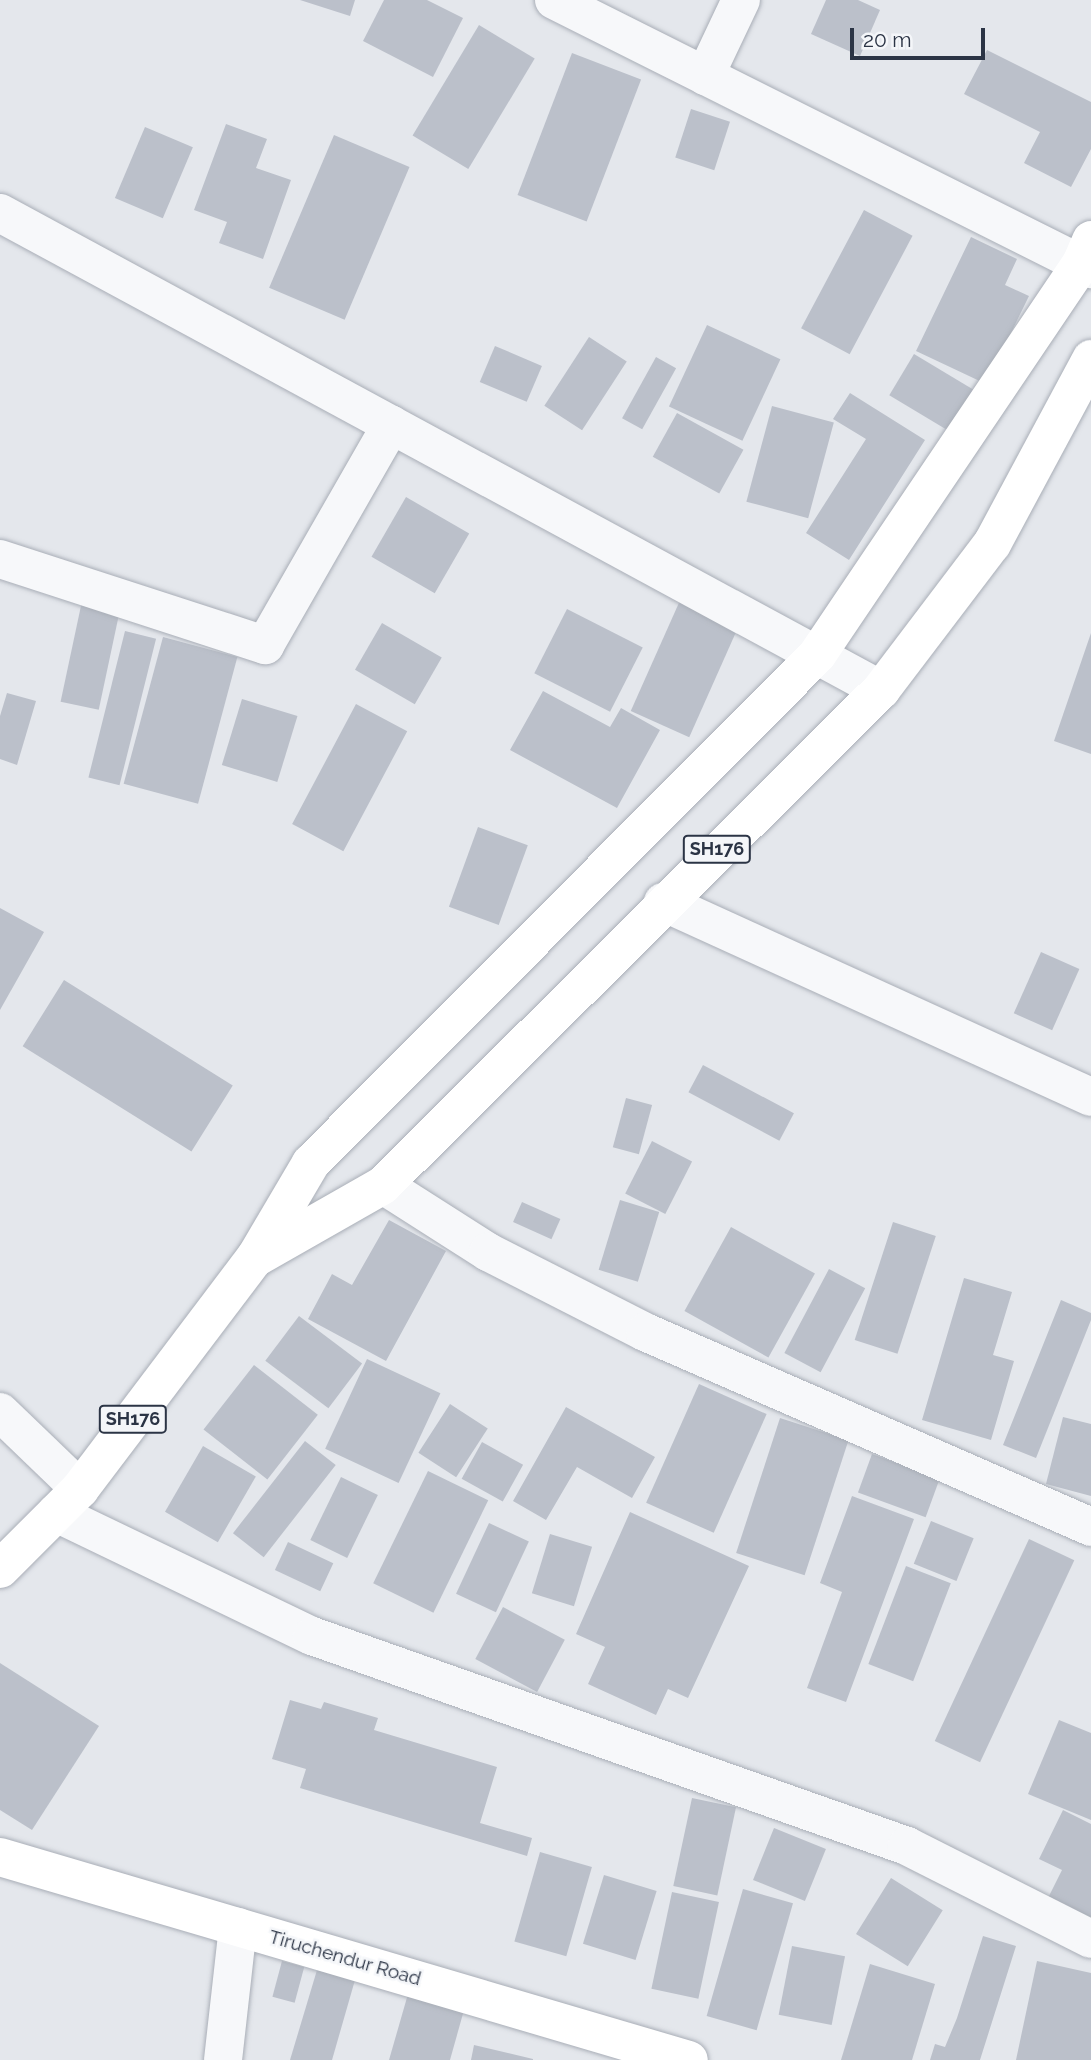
<!DOCTYPE html>
<style>
body{margin:0}
#map{position:relative;width:1091px;height:2060px;overflow:hidden;background:#e4e7ec;font-family:Raleway,sans-serif}
div>[style]{position:absolute}
[style*='--x']{left:calc(var(--x)*1px);top:calc(var(--y)*1px);width:calc(var(--w)*1px);rotate:calc(var(--a)*1deg)}
.building>*{inset:0;background:#bbc0ca;transform-origin:0 0}
.roads{filter:drop-shadow(0 0 2px #a9aeb7) drop-shadow(0 0 2px #a9aeb7)}
.minor>*{height:38px;margin:-19px;padding:0 19px;transform-origin:19px;border-radius:19px;background:#f7f8fa}
.major>*{height:38px;margin:-19px;padding:0 19px;transform-origin:19px;border-radius:19px;background:#fff}
span{translate:-50% -50%;white-space:nowrap;text-align:center;line-height:1.15;-webkit-text-stroke:5px #f4f6f9;paint-order:stroke}
.shield-label span{padding:2px 5px;background:#f4f6f9;border:2px solid;border-radius:5px;-webkit-text-stroke-width:0}
.shield-label{font-size:18px;color:#2b3445;font-weight:700}
.street-label{font-size:19px;color:#2b3445}
.scale{position:absolute;left:850px;top:28px;width:135px;height:32px;box-sizing:border-box;border:4px solid #2b3445;border-top:0;padding-left:9px;font-size:21px;line-height:24px;white-space:nowrap;color:#2b3445;-webkit-text-stroke:5px #f4f6f9;paint-order:stroke}
</style>
<div id="map">
<div class="building">
<div style="clip-path:polygon(300px 0,355px 0,350px 16px)"></div>
<div style="clip-path:polygon(384px 0,427px 0,463px 18px,433px 77px,363px 41px)"></div>
<div style="clip-path:polygon(826px 0,858px 0,880px 10px,860px 56px,811px 34px)"></div>
<div style="left:479px;top:25px;width:65px;height:129px;rotate:31deg"></div>
<div style="clip-path:polygon(987px 50px,1091px 102px,1091px 149px,1071px 187px,1024px 163px,1040px 132px,964px 94px)"></div>
<div style="left:572px;top:53px;width:74px;height:152px;rotate:21deg"></div>
<div style="left:691px;top:109px;width:41px;height:51px;rotate:18deg"></div>
<div style="clip-path:polygon(226px 124px,267px 139px,256px 168px,291px 180px,263px 259px,219px 243px,227px 222px,194px 210px)"></div>
<div style="left:145px;top:127px;width:52px;height:77px;rotate:23deg"></div>
<div style="left:334px;top:135px;width:82px;height:166px;rotate:23deg"></div>
<div style="left:864px;top:210px;width:55px;height:134px;rotate:28deg"></div>
<div style="clip-path:polygon(971px 237px,1017px 259px,1005px 285px,1029px 296px,986px 384px,916px 351px)"></div>
<div style="left:707px;top:325px;width:81px;height:90px;rotate:25deg"></div>
<div style="left:589px;top:337px;width:45px;height:82px;rotate:33deg"></div>
<div style="left:495px;top:346px;width:51px;height:39px;rotate:23deg"></div>
<div style="left:914px;top:354px;width:69px;height:48px;rotate:31deg"></div>
<div style="left:656px;top:357px;width:23px;height:70px;rotate:29deg"></div>
<div style="clip-path:polygon(850px 393px,925px 440px,849px 560px,806px 533px,866px 439px,833px 419px)"></div>
<div style="left:772px;top:406px;width:64px;height:99px;rotate:15deg"></div>
<div style="left:677px;top:413px;width:76px;height:50px;rotate:29deg"></div>
<div style="left:406px;top:497px;width:73px;height:69px;rotate:30deg"></div>
<div style="left:682px;top:596px;width:64px;height:126px;rotate:24deg"></div>
<div style="left:82px;top:601px;width:39px;height:103px;rotate:12deg"></div>
<div style="left:567px;top:609px;width:85px;height:72px;rotate:27deg"></div>
<div style="left:382px;top:623px;width:69px;height:54px;rotate:30deg"></div>
<div style="left:125px;top:631px;width:32px;height:151px;rotate:14deg"></div>
<div style="clip-path:polygon(1091px 633px,1091px 754px,1054px 741px)"></div>
<div style="left:163px;top:637px;width:77px;height:152px;rotate:15deg"></div>
<div style="clip-path:polygon(543px 691px,610px 727px,621px 708px,660px 730px,617px 808px,510px 750px)"></div>
<div style="clip-path:polygon(7px 693px,36px 701px,17px 765px,0 759px,0 716px)"></div>
<div style="left:242px;top:699px;width:58px;height:69px;rotate:17deg"></div>
<div style="left:356px;top:704px;width:58px;height:136px;rotate:28deg"></div>
<div style="left:478px;top:827px;width:53px;height:85px;rotate:20deg"></div>
<div style="clip-path:polygon(0 908px,44px 932px,0 1010px)"></div>
<div style="left:1041px;top:952px;width:42px;height:67px;rotate:24deg"></div>
<div style="left:64px;top:980px;width:199px;height:78px;rotate:32deg"></div>
<div style="left:703px;top:1065px;width:103px;height:31px;rotate:28deg"></div>
<div style="left:626px;top:1098px;width:27px;height:51px;rotate:15deg"></div>
<div style="left:652px;top:1141px;width:45px;height:59px;rotate:27deg"></div>
<div style="left:620px;top:1200px;width:41px;height:73px;rotate:17deg"></div>
<div style="left:522px;top:1202px;width:42px;height:22px;rotate:24deg"></div>
<div style="clip-path:polygon(389px 1220px,446px 1251px,386px 1361px,308px 1319px,332px 1274px,352px 1285px)"></div>
<div style="left:893px;top:1222px;width:45px;height:124px;rotate:18deg"></div>
<div style="left:731px;top:1227px;width:96px;height:96px;rotate:29deg"></div>
<div style="left:829px;top:1269px;width:41px;height:95px;rotate:28deg"></div>
<div style="clip-path:polygon(964px 1278px,1012px 1292px,993px 1355px,1014px 1361px,991px 1440px,922px 1420px)"></div>
<div style="clip-path:polygon(1061px 1300px,1091px 1313px,1091px 1320px,1036px 1458px,1003px 1445px)"></div>
<div style="left:299px;top:1316px;width:79px;height:56px;rotate:37deg"></div>
<div style="left:367px;top:1359px;width:81px;height:99px;rotate:25deg"></div>
<div style="left:254px;top:1365px;width:81px;height:82px;rotate:38deg"></div>
<div style="left:699px;top:1384px;width:74px;height:130px;rotate:24deg"></div>
<div style="left:450px;top:1404px;width:45px;height:58px;rotate:33deg"></div>
<div style="clip-path:polygon(566px 1407px,655px 1457px,632px 1498px,577px 1467px,546px 1520px,513px 1501px)"></div>
<div style="clip-path:polygon(1063px 1417px,1091px 1424px,1091px 1496px,1046px 1484px)"></div>
<div style="left:780px;top:1418px;width:72px;height:142px;rotate:18deg"></div>
<div style="left:305px;top:1441px;width:39px;height:117px;rotate:38deg"></div>
<div style="left:482px;top:1442px;width:47px;height:42px;rotate:29deg"></div>
<div style="left:203px;top:1446px;width:61px;height:76px;rotate:30deg"></div>
<div style="left:872px;top:1454px;width:72px;height:41px;rotate:20deg"></div>
<div style="left:428px;top:1471px;width:67px;height:125px;rotate:26deg"></div>
<div style="left:341px;top:1477px;width:41px;height:70px;rotate:26deg"></div>
<div style="clip-path:polygon(852px 1496px,914px 1519px,846px 1702px,807px 1688px,842px 1592px,820px 1583px)"></div>
<div style="clip-path:polygon(630px 1512px,749px 1566px,688px 1698px,668px 1689px,656px 1715px,588px 1684px,605px 1647px,576px 1634px)"></div>
<div style="left:931px;top:1521px;width:46px;height:46px;rotate:22deg"></div>
<div style="left:489px;top:1523px;width:44px;height:78px;rotate:25deg"></div>
<div style="left:550px;top:1534px;width:44px;height:62px;rotate:17deg"></div>
<div style="left:1029px;top:1539px;width:50px;height:223px;rotate:25deg"></div>
<div style="left:288px;top:1542px;width:50px;height:31px;rotate:25deg"></div>
<div style="left:906px;top:1566px;width:48px;height:105px;rotate:21deg"></div>
<div style="left:503px;top:1607px;width:70px;height:59px;rotate:28deg"></div>
<div style="clip-path:polygon(0 1663px,99px 1726px,32px 1830px,0 1810px)"></div>
<div style="clip-path:polygon(290px 1700px,321px 1709px,324px 1702px,378px 1718px,374px 1730px,497px 1767px,480px 1823px,532px 1838px,527px 1856px,300px 1788px,306px 1769px,272px 1759px)"></div>
<div style="clip-path:polygon(1059px 1720px,1091px 1733px,1091px 1820px,1028px 1794px)"></div>
<div style="left:692px;top:1798px;width:45px;height:90px;rotate:12deg"></div>
<div style="clip-path:polygon(1063px 1810px,1091px 1824px,1091px 1919px,1048px 1898px,1062px 1870px,1039px 1859px)"></div>
<div style="left:774px;top:1828px;width:56px;height:56px;rotate:22deg"></div>
<div style="left:540px;top:1852px;width:54px;height:93px;rotate:16deg"></div>
<div style="left:604px;top:1875px;width:55px;height:72px;rotate:17deg"></div>
<div style="left:891px;top:1878px;width:61px;height:66px;rotate:32deg"></div>
<div style="left:743px;top:1889px;width:52px;height:132px;rotate:16deg"></div>
<div style="left:672px;top:1892px;width:48px;height:99px;rotate:12deg"></div>
<div style="clip-path:polygon(983px 1936px,1016px 1946px,980px 2060px,930px 2060px,935px 2044px,945px 2047px,957px 2018px)"></div>
<div style="left:792px;top:1946px;width:54px;height:70px;rotate:11deg"></div>
<div style="left:282px;top:1961px;width:23px;height:37px;rotate:15deg"></div>
<div style="clip-path:polygon(1037px 1961px,1091px 1973px,1091px 2060px,1016px 2060px)"></div>
<div style="clip-path:polygon(870px 1964px,935px 1984px,912px 2060px,841px 2060px)"></div>
<div style="clip-path:polygon(317px 1970px,355px 1980px,332px 2060px,290px 2060px)"></div>
<div style="clip-path:polygon(408px 1994px,464px 2010px,450px 2060px,389px 2060px)"></div>
<div style="clip-path:polygon(474px 2045px,533px 2059px,533px 2060px,471px 2060px)"></div>
</div>
<div class="roads">
<div class="minor">
<div style="--x:554;--y:0;--w:601;--a:26.61"></div>
<div style="--x:705;--y:76;--w:84;--a:-64.7"></div>
<div style="--x:0;--y:213;--w:1002;--a:28.43"></div>
<div style="--x:0;--y:559;--w:279;--a:18"></div>
<div style="--x:265;--y:645;--w:254;--a:-60.2"></div>
<div style="--x:663;--y:902;--w:470;--a:24.5"></div>
<div style="--x:383;--y:1185;--w:125;--a:32.5"></div>
<div style="--x:488;--y:1252;--w:176;--a:27"></div>
<div style="--x:645;--y:1332;--w:487;--a:23.6"></div>
<div style="--x:0;--y:1412;--w:111;--a:43.9"></div>
<div style="--x:56;--y:1513;--w:284;--a:25.7"></div>
<div style="--x:312;--y:1636;--w:631;--a:19.44"></div>
<div style="--x:907;--y:1846;--w:206;--a:26.8"></div>
<div style="--x:223;--y:2060;--w:134;--a:-83.6"></div>
</div>
<div class="major">
<div style="--x:257;--y:1257;--w:145;--a:-29.7"></div>
<div style="--x:383;--y:1185;--w:702;--a:-44.83"></div>
<div style="--x:881;--y:690;--w:183;--a:-52.8"></div>
<div style="--x:992;--y:544;--w:210;--a:-61.8"></div>
<div style="--x:0;--y:1569;--w:113;--a:-45"></div>
<div style="--x:80;--y:1489;--w:290;--a:-52.9"></div>
<div style="--x:255;--y:1258;--w:110;--a:-59.5"></div>
<div style="--x:311;--y:1163;--w:717;--a:-45.11"></div>
<div style="--x:817;--y:655;--w:472;--a:-56"></div>
<div style="--x:1081;--y:264;--w:26;--a:-67"></div>
<div style="--x:0;--y:1857;--w:718;--a:16.42"></div>
</div>
</div>
<div class="shield-label">
<span style="left:717px;top:849px">SH176</span>
<span style="left:133px;top:1419px">SH176</span>
</div>
<div class="street-label">
<span style="left:345px;top:1958px;rotate:16deg">Tiruchendur Road</span>
</div>
<div class="scale">20 m</div>
</div>
